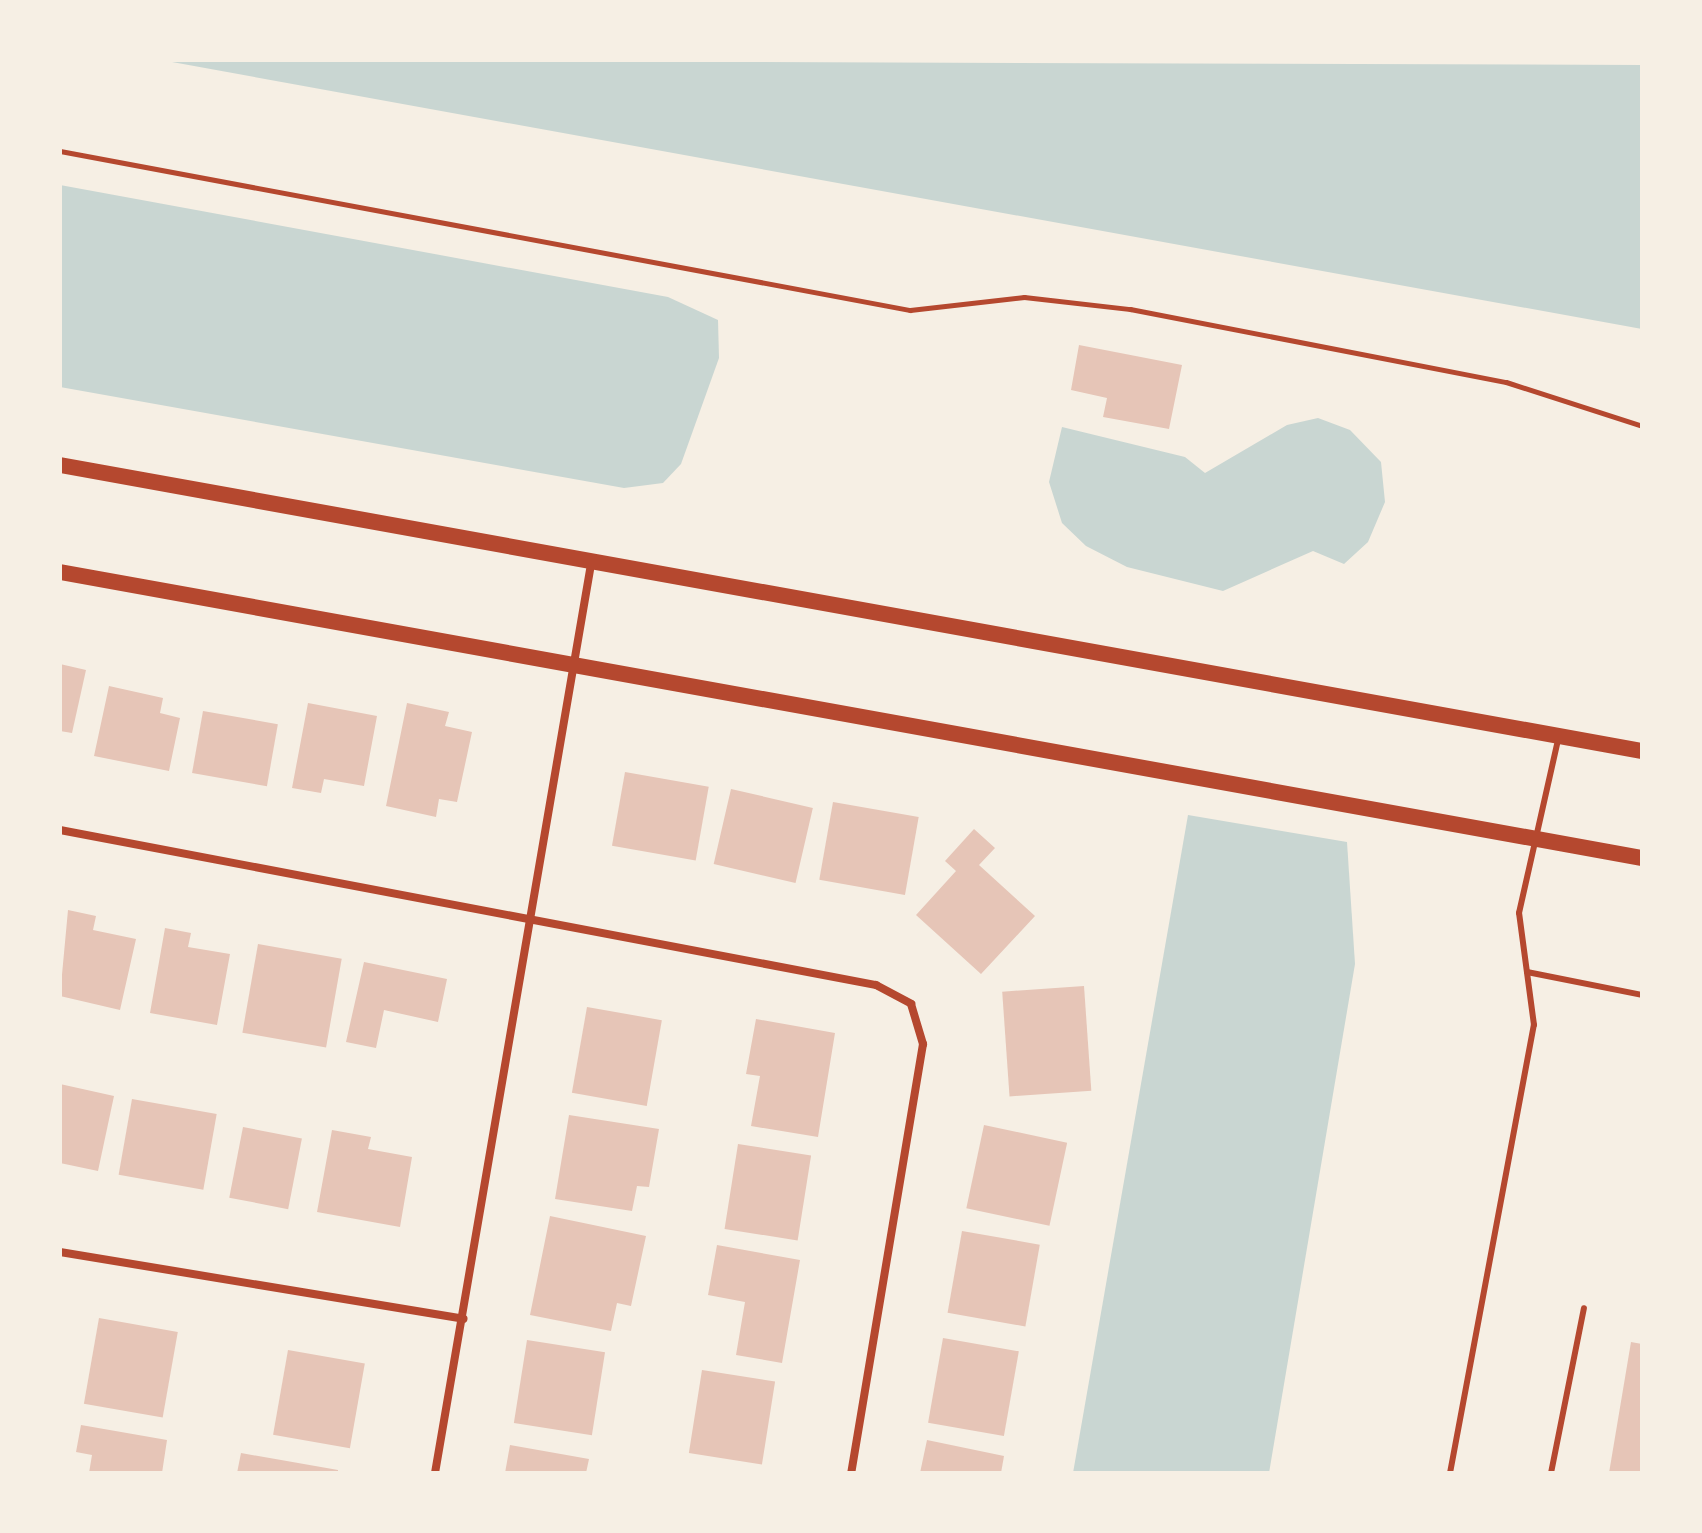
<!DOCTYPE html>
<style>
body{margin:0}
#map{position:relative;width:1702px;height:1533px;overflow:hidden;background:#f6efe4;font-family:"Golos Text",sans-serif}
div>[style]{position:absolute}
[style*='--x']{left:calc(var(--x)*1px);top:calc(var(--y)*1px);width:calc(var(--w)*1px);rotate:calc(var(--a)*1deg)}
.water>*{inset:0;background:#c9d6d2}
.building>*{inset:0;background:#e6c5b7;transform-origin:0 0}
.path>*{height:5px;margin:-2.5px;padding:0 2.5px;transform-origin:2.5px;border-radius:2.5px;background:#b5482f}
.service>*{height:6px;margin:-3px;padding:0 3px;transform-origin:3px;border-radius:3px;background:#b5482f}
.minor>*{height:8px;margin:-4px;padding:0 4px;transform-origin:4px;border-radius:4px;background:#b5482f}
.secondary>*{height:16px;margin:-8px;padding:0 8px;transform-origin:8px;border-radius:8px;background:#b5482f}
span{translate:-50% -50%;white-space:nowrap;text-align:center;line-height:1.15;-webkit-text-stroke:6px #f6efe4;paint-order:stroke}
.frame{position:absolute;inset:0;border:62px solid #f6efe4;pointer-events:none}
</style>
<div id="map">
<div class="water">
<div style="clip-path:polygon(161px 60px,1642px 65px,1642px 329px)"></div>
<div style="clip-path:polygon(60px 185px,668px 297px,718px 320px,719px 358px,681px 464px,663px 483px,624px 488px,60px 387px)"></div>
<div style="clip-path:polygon(1318px 418px,1350px 430px,1381px 462px,1385px 502px,1368px 542px,1344px 564px,1313px 551px,1223px 591px,1127px 567px,1086px 546px,1062px 523px,1049px 482px,1062px 427px,1185px 457px,1205px 473px,1287px 425px)"></div>
<div style="clip-path:polygon(1188px 815px,1347px 842px,1355px 964px,1269px 1473px,1073px 1473px)"></div>
</div>
<div class="building">
<div style="clip-path:polygon(1079px 345px,1182px 365px,1169px 429px,1103px 417px,1107px 398px,1071px 390px)"></div>
<div style="clip-path:polygon(60px 664px,86px 670px,72px 733px,60px 731px)"></div>
<div style="clip-path:polygon(109px 686px,163px 698px,160px 713px,180px 718px,169px 771px,94px 756px)"></div>
<div style="clip-path:polygon(308px 703px,377px 716px,364px 786px,324px 779px,321px 793px,292px 788px)"></div>
<div style="clip-path:polygon(407px 703px,449px 712px,445px 726px,472px 732px,457px 802px,439px 799px,436px 817px,386px 806px)"></div>
<div style="left:203px;top:711px;width:76px;height:63px;rotate:10deg"></div>
<div style="left:625px;top:772px;width:85px;height:75px;rotate:10deg"></div>
<div style="left:731px;top:789px;width:84px;height:77px;rotate:13deg"></div>
<div style="left:833px;top:802px;width:87px;height:79px;rotate:10deg"></div>
<div style="clip-path:polygon(974px 829px,995px 848px,979px 865px,1035px 916px,981px 974px,916px 915px,956px 871px,945px 861px)"></div>
<div style="clip-path:polygon(68px 910px,96px 916px,93px 930px,136px 939px,120px 1010px,60px 996px)"></div>
<div style="clip-path:polygon(165px 928px,191px 933px,188px 947px,230px 954px,217px 1025px,150px 1013px)"></div>
<div style="left:258px;top:944px;width:85px;height:90px;rotate:10deg"></div>
<div style="clip-path:polygon(364px 962px,447px 979px,438px 1022px,384px 1010px,376px 1048px,346px 1042px)"></div>
<div style="left:1084px;top:986px;width:105px;height:82px;rotate:86deg"></div>
<div style="left:587px;top:1007px;width:76px;height:87px;rotate:10deg"></div>
<div style="clip-path:polygon(756px 1019px,835px 1033px,818px 1137px,751px 1126px,760px 1076px,746px 1074px)"></div>
<div style="clip-path:polygon(60px 1084px,114px 1096px,98px 1171px,60px 1163px)"></div>
<div style="left:132px;top:1099px;width:86px;height:77px;rotate:10deg"></div>
<div style="clip-path:polygon(569px 1115px,659px 1129px,649px 1187px,637px 1186px,632px 1211px,555px 1199px)"></div>
<div style="left:984px;top:1125px;width:85px;height:85px;rotate:12deg"></div>
<div style="left:243px;top:1127px;width:60px;height:72px;rotate:11deg"></div>
<div style="clip-path:polygon(332px 1130px,371px 1137px,368px 1149px,412px 1157px,400px 1227px,317px 1212px)"></div>
<div style="left:738px;top:1144px;width:74px;height:86px;rotate:9deg"></div>
<div style="clip-path:polygon(550px 1216px,646px 1236px,631px 1306px,617px 1303px,611px 1331px,530px 1315px)"></div>
<div style="left:962px;top:1231px;width:79px;height:83px;rotate:10deg"></div>
<div style="clip-path:polygon(717px 1245px,800px 1260px,782px 1363px,736px 1355px,745px 1302px,708px 1295px)"></div>
<div style="left:99px;top:1318px;width:80px;height:87px;rotate:10deg"></div>
<div style="left:943px;top:1338px;width:77px;height:86px;rotate:10deg"></div>
<div style="left:527px;top:1340px;width:79px;height:84px;rotate:9deg"></div>
<div style="clip-path:polygon(1631px 1342px,1642px 1344px,1642px 1473px,1609px 1473px)"></div>
<div style="left:288px;top:1350px;width:78px;height:86px;rotate:10deg"></div>
<div style="left:702px;top:1370px;width:74px;height:84px;rotate:9deg"></div>
<div style="clip-path:polygon(81px 1425px,167px 1440px,162px 1473px,89px 1473px,92px 1455px,76px 1452px)"></div>
<div style="clip-path:polygon(927px 1440px,1004px 1456px,1001px 1473px,920px 1473px)"></div>
<div style="clip-path:polygon(510px 1445px,589px 1459px,586px 1473px,505px 1473px)"></div>
<div style="clip-path:polygon(241px 1453px,338px 1470px,338px 1473px,237px 1473px)"></div>
</div>
<div class="path">
<div style="--x:60;--y:151;--w:865;--a:10.6"></div>
<div style="--x:910;--y:310;--w:115;--a:-6.5"></div>
<div style="--x:1024;--y:297;--w:107;--a:6.5"></div>
<div style="--x:1130;--y:309;--w:383;--a:11"></div>
<div style="--x:1506;--y:382;--w:143;--a:17.9"></div>
</div>
<div class="service">
<div style="--x:1527;--y:972;--w:117;--a:11.3"></div>
<div style="--x:1450;--y:1473;--w:456;--a:-79.4"></div>
<div style="--x:1534;--y:1025;--w:113;--a:-97.6"></div>
<div style="--x:1519;--y:913;--w:181;--a:-77.3"></div>
<div style="--x:1551;--y:1473;--w:168;--a:-78.7"></div>
</div>
<div class="minor">
<div style="--x:60;--y:830;--w:831;--a:10.76"></div>
<div style="--x:876;--y:985;--w:40;--a:28"></div>
<div style="--x:911;--y:1004;--w:42;--a:73.3"></div>
<div style="--x:923;--y:1044;--w:435;--a:99.5"></div>
<div style="--x:60;--y:1252;--w:409;--a:9.4"></div>
<div style="--x:435;--y:1473;--w:922;--a:-80.26"></div>
</div>
<div class="secondary">
<div style="--x:60;--y:465;--w:1608;--a:10.25"></div>
<div style="--x:60;--y:572;--w:1608;--a:10.25"></div>
</div>
<div class="frame"></div>
</div>
